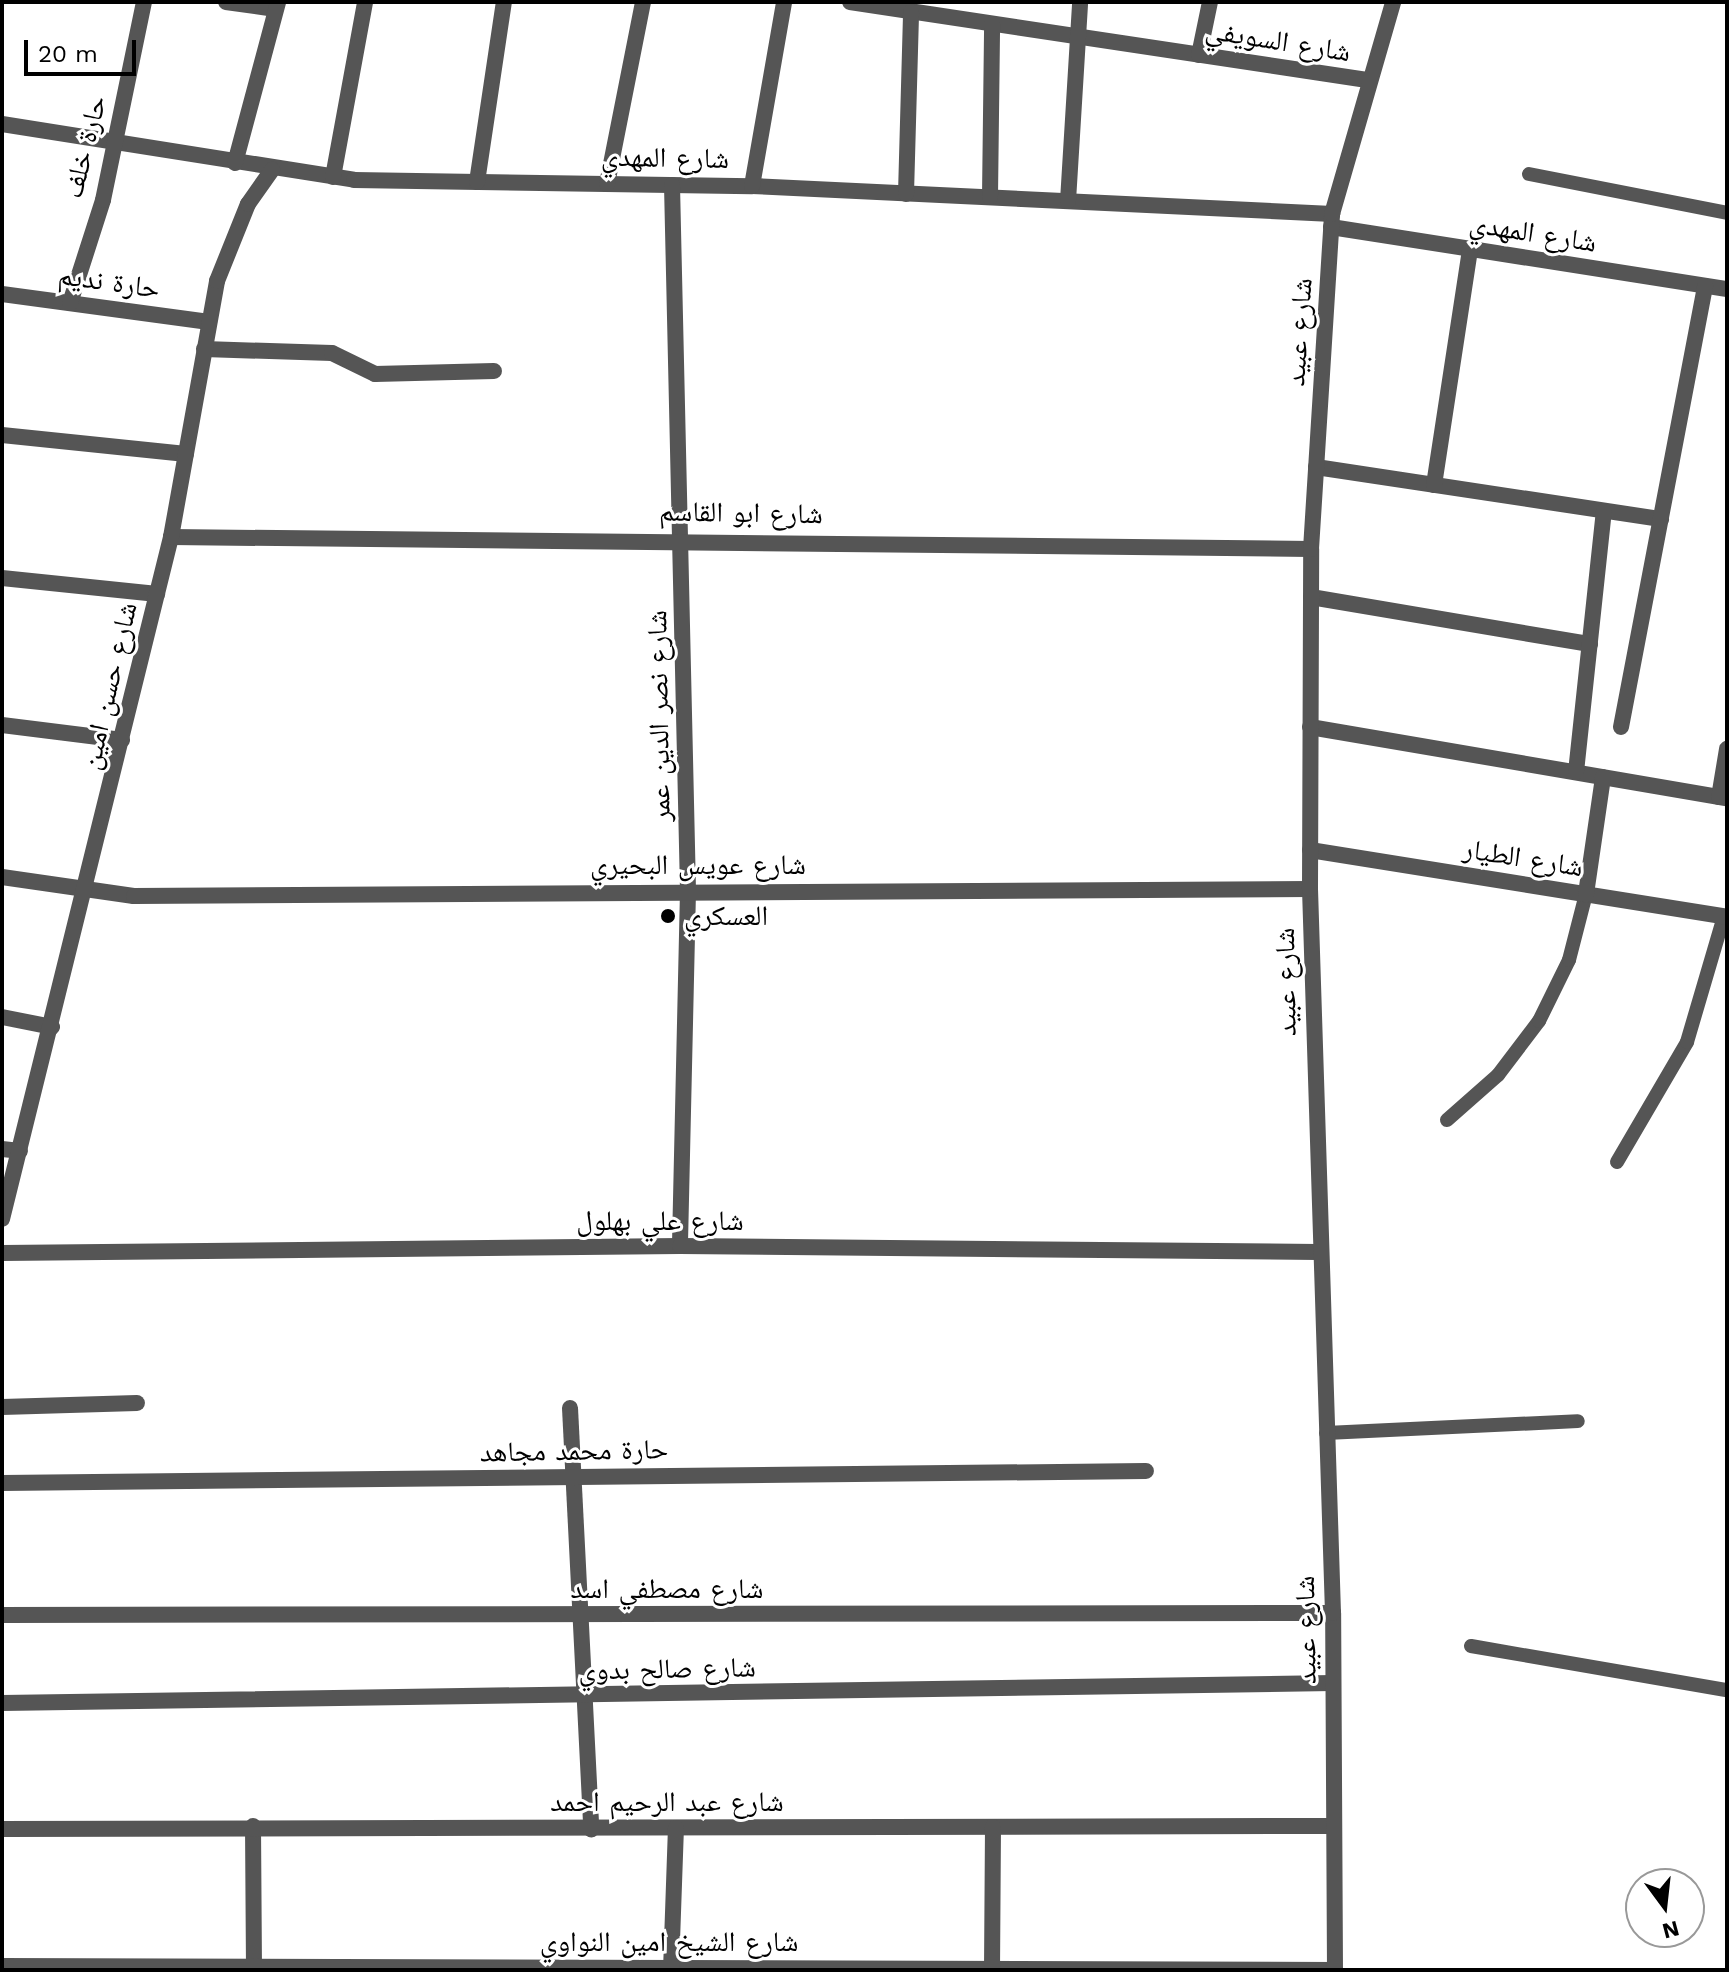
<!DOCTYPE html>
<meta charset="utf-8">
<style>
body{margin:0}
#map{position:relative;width:1729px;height:1972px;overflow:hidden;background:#fff;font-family:"Work Sans","Noto Naskh Arabic",sans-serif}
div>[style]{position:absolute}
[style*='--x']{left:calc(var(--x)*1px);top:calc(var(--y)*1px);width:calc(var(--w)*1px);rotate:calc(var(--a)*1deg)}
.lane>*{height:14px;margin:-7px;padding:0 7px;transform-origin:7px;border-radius:7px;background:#555}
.street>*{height:16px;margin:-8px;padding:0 8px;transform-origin:8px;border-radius:8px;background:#555}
.dots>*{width:22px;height:22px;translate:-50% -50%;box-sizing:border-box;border:4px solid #fff;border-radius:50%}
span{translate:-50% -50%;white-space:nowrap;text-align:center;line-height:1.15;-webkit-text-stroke:6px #fff;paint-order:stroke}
.street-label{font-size:28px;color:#000}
.poi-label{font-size:28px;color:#000}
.left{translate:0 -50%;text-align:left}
.frame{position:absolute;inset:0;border:4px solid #000;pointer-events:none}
.north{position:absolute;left:1625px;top:1868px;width:80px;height:80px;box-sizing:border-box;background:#fff;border:2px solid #999;border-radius:50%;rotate:165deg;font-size:22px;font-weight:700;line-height:32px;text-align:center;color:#000}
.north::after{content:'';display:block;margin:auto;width:28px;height:36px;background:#000;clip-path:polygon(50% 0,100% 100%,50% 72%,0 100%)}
.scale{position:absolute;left:24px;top:40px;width:112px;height:36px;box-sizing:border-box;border:4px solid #000;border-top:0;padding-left:10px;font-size:24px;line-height:28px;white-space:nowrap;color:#000;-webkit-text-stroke:6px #fff;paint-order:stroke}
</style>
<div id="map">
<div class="lane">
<div style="--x:1529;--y:174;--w:202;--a:11.1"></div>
<div style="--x:1447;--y:1120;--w:68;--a:-41.4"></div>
<div style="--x:1498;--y:1075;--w:68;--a:-52.8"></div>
<div style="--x:1539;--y:1021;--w:68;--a:-63.8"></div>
<div style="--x:1569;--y:960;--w:68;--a:-75.6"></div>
<div style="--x:1617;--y:1162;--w:139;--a:-59.7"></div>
<div style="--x:1687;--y:1042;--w:131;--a:-73.6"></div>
<div style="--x:1326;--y:1433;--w:252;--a:-2.7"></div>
<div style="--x:1471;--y:1646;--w:260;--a:9.8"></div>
</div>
<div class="street">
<div style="--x:226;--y:2;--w:50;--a:8"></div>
<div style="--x:850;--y:2;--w:523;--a:8.58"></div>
<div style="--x:1199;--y:55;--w:54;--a:-78.3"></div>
<div style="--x:2;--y:124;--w:356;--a:9"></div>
<div style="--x:354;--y:180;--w:398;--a:0.9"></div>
<div style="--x:752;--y:186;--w:581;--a:2.76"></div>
<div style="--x:235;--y:163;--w:167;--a:-75"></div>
<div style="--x:333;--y:177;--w:178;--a:-79.6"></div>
<div style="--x:477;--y:182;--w:182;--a:-81.5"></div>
<div style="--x:607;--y:184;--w:186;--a:-78.8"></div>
<div style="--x:672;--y:185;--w:706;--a:88.7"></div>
<div style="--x:688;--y:891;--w:355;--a:91.3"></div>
<div style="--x:752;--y:186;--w:187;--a:-80.1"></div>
<div style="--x:906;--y:194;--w:182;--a:-88.4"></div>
<div style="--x:990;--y:197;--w:173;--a:-89.3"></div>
<div style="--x:1068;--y:201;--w:199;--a:-86.5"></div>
<div style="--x:1331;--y:227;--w:401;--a:8.9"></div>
<div style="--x:2;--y:294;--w:209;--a:7.7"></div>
<div style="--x:70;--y:303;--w:108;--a:-72.2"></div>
<div style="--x:103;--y:200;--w:202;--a:-78.3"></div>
<div style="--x:204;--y:349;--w:128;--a:1.8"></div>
<div style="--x:332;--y:353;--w:48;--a:26"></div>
<div style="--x:375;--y:374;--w:119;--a:-1.4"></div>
<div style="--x:2;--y:435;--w:185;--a:5.9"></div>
<div style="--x:1316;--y:467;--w:349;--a:8.6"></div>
<div style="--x:1434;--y:485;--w:239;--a:-81.3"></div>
<div style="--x:171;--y:537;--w:1140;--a:0.6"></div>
<div style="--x:2;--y:578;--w:156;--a:5.9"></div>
<div style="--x:1311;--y:597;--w:283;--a:9.6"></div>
<div style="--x:2;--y:725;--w:121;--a:7.1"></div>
<div style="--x:1310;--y:727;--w:423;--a:9.7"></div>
<div style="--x:1621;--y:727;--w:449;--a:-79.2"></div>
<div style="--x:1576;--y:772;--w:262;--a:-83.9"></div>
<div style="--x:1719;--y:797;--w:49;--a:-80.5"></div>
<div style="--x:1310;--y:850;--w:422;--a:9.1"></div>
<div style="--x:2;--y:877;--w:133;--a:8.2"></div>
<div style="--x:134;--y:896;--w:1176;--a:-0.34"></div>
<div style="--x:1586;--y:894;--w:118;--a:-81.7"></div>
<div style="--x:2;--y:1017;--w:51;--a:11.3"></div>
<div style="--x:2;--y:1149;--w:18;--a:6"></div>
<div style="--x:2;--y:1219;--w:703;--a:-76.08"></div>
<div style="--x:171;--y:537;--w:260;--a:-79.8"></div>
<div style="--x:217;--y:281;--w:83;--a:-68.1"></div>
<div style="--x:248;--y:204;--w:42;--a:-54.8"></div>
<div style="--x:2;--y:1253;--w:678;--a:-0.59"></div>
<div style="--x:680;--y:1246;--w:638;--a:0.54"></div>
<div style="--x:2;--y:1407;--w:135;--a:-1.7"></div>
<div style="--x:570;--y:1408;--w:422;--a:87.1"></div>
<div style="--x:2;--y:1483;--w:1144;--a:-0.6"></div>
<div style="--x:2;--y:1615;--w:1331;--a:-0.09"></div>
<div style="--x:2;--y:1703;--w:1331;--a:-0.86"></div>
<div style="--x:253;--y:1826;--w:144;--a:89.6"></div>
<div style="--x:2;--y:1829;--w:1331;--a:-0.13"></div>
<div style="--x:2;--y:1966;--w:1333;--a:0.17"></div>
<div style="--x:671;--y:1970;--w:142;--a:-88"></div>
<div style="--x:992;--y:1970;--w:143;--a:-89.6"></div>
<div style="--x:1335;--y:1970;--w:357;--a:-90.3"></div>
<div style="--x:1333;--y:1613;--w:724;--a:-91.82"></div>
<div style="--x:1310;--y:889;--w:340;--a:-89.8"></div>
<div style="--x:1311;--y:549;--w:336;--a:-86.4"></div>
<div style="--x:1332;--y:214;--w:221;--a:-73.9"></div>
</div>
<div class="dots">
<div style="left:668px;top:916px;background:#000"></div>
</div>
<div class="street-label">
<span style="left:1278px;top:41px;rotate:9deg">شارع السويفي</span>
<span style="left:85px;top:147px;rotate:-76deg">حارة خلف</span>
<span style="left:665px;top:158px;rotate:1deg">شارع المهدي</span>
<span style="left:1533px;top:233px;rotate:9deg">شارع المهدي</span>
<span style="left:109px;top:282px;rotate:8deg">حارة نديم</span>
<span style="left:1299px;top:332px;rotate:-86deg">شارع عبيد</span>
<span style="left:741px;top:513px;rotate:1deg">شارع ابو القاسم</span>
<span style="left:109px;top:686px;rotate:-77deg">شارع حسن امين</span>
<span style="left:659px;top:716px;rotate:-91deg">شارع نصر الدين عمر</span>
<span style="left:1523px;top:858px;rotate:9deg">شارع الطيار</span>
<span style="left:698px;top:865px">شارع عويس البحيري</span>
<span style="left:1286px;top:982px;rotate:-91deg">شارع عبيد</span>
<span style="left:660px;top:1221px">شارع علي بهلول</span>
<span style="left:574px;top:1451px;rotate:-1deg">حارة محمد مجاهد</span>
<span style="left:667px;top:1589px">شارع مصطفي اسد</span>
<span style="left:1306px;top:1630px;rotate:-91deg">شارع عبيد</span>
<span style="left:667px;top:1669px;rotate:-1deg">شارع صالح بدوي</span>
<span style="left:667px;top:1802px">شارع عبد الرحيم احمد</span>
<span style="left:669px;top:1942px">شارع الشيخ امين النواوي</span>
</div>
<div class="poi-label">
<span class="left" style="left:684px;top:916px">العسكري</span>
</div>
<div class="frame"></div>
<div class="north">N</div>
<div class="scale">20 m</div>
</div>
